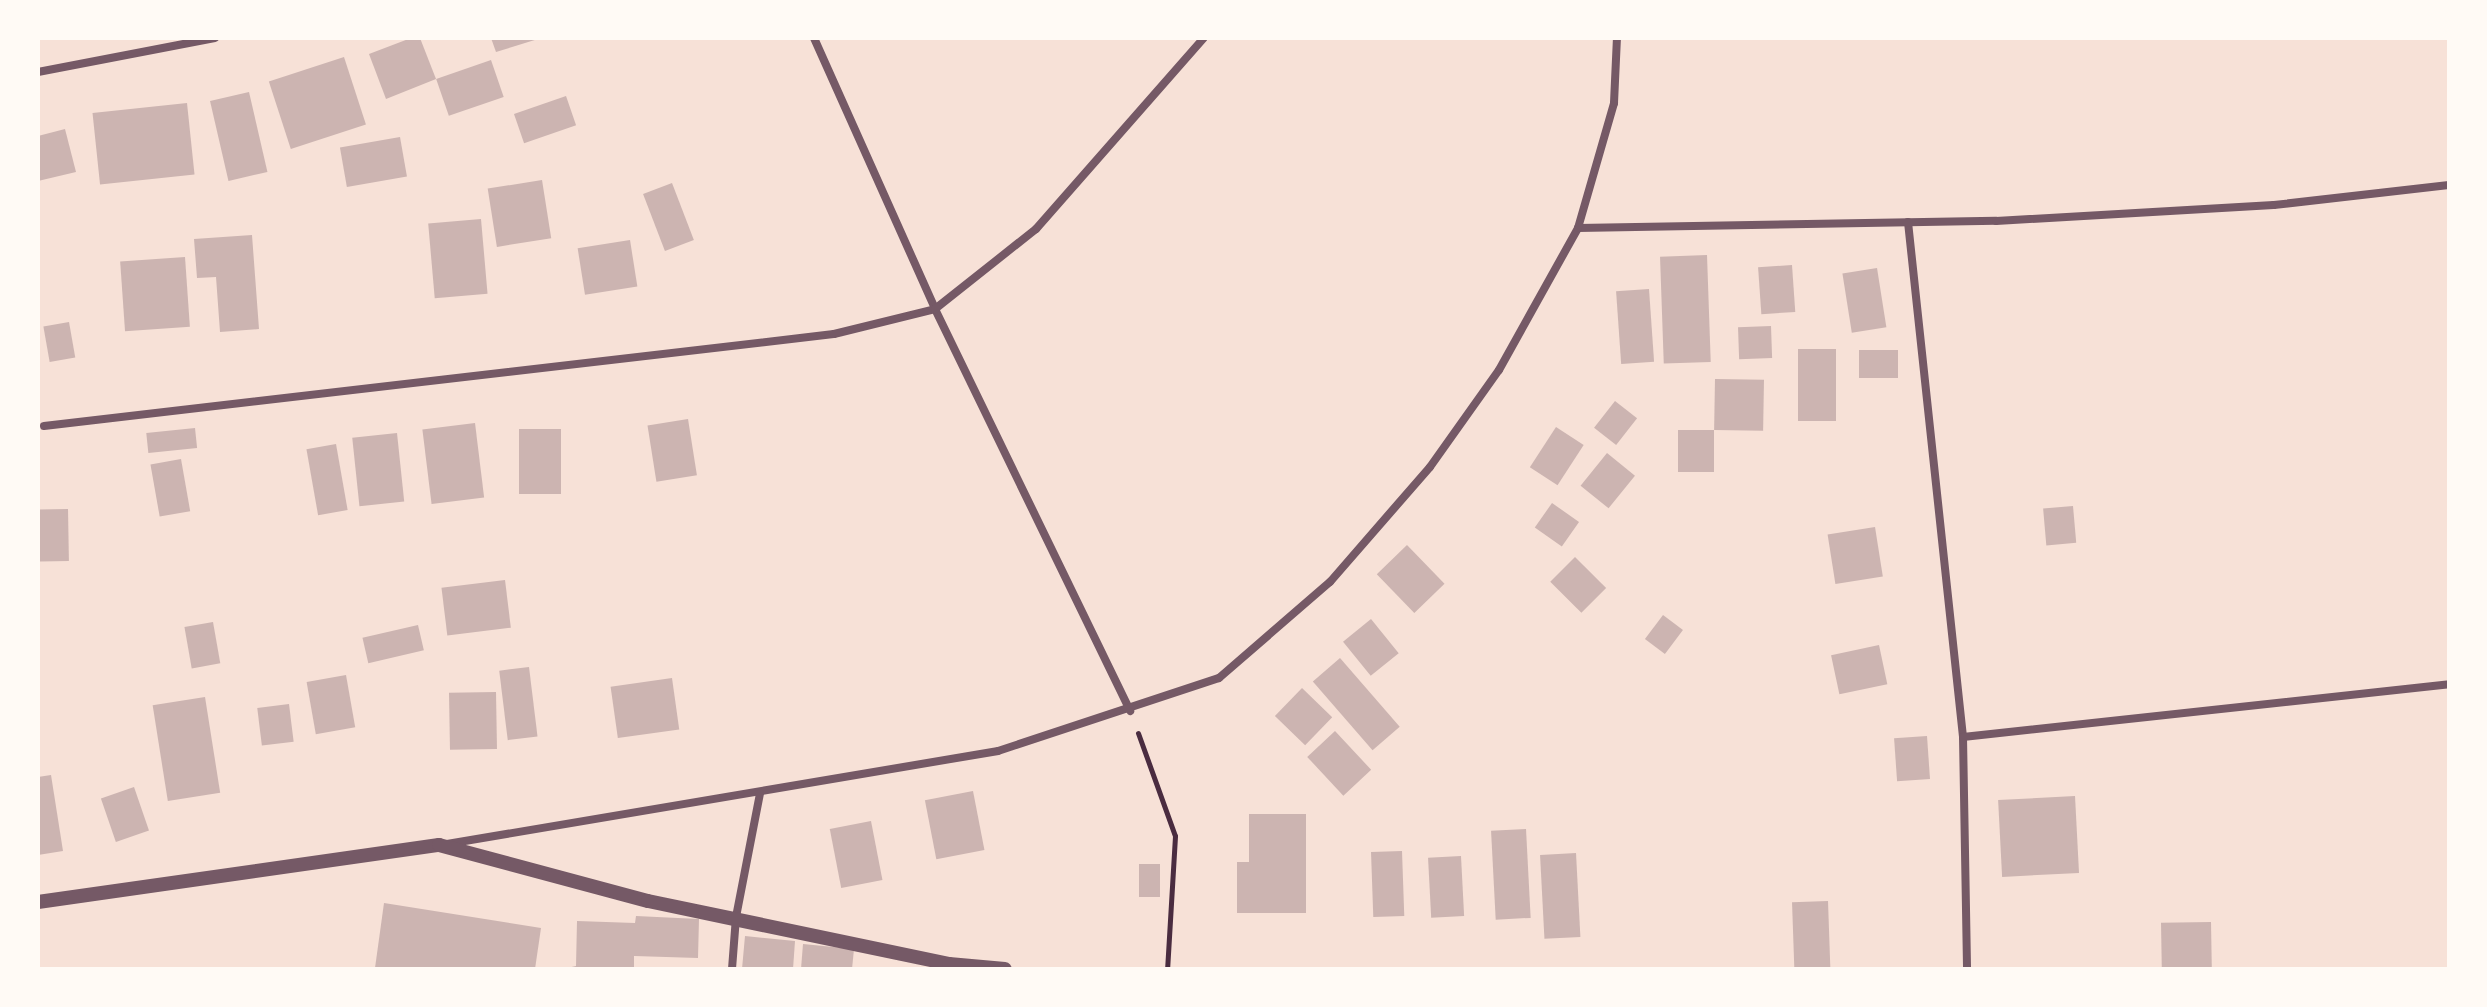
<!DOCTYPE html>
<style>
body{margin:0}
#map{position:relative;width:2487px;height:1007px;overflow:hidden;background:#f7e1d7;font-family:Barlow,sans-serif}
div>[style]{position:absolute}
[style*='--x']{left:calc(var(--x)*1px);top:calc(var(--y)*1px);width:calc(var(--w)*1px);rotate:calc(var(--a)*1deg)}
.building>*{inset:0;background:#ccb4b1;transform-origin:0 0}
.path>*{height:5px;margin:-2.5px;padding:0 2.5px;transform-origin:2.5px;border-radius:2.5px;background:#4a2c40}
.minor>*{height:8px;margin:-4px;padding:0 4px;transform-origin:4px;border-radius:4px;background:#755966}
.tertiary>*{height:14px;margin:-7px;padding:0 7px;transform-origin:7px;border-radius:7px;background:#755966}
span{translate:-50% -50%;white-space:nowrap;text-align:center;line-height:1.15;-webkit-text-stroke:8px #fffaf5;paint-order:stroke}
.frame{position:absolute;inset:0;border:40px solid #fffaf5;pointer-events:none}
</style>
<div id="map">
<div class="building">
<div style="clip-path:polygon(411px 38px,420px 38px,436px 79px,386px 99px,369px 54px)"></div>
<div style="clip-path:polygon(491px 38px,538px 38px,538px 39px,496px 52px)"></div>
<div style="left:344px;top:57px;width:71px;height:79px;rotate:72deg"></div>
<div style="left:491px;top:60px;width:39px;height:58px;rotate:71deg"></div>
<div style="left:249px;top:92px;width:82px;height:40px;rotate:77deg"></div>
<div style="left:566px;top:96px;width:31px;height:55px;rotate:71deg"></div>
<div style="left:187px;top:103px;width:72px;height:95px;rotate:84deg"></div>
<div style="clip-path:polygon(65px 129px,76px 172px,38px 181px,38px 136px)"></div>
<div style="left:400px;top:137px;width:40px;height:61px;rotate:80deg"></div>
<div style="left:542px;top:180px;width:59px;height:55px;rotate:81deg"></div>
<div style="left:672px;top:183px;width:61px;height:31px;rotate:69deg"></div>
<div style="left:481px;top:219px;width:75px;height:53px;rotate:85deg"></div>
<div style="clip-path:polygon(252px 235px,259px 329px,220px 332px,216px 277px,197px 278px,194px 239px)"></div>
<div style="left:630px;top:240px;width:47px;height:53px;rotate:81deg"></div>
<div style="left:1707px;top:255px;width:107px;height:47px;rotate:88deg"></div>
<div style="left:185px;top:257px;width:70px;height:65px;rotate:86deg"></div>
<div style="left:1792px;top:265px;width:47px;height:34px;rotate:86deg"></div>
<div style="left:1877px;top:268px;width:60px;height:35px;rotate:81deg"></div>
<div style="left:1649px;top:289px;width:73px;height:33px;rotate:86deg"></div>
<div style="left:69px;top:322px;width:36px;height:26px;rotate:80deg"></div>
<div style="left:1771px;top:326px;width:32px;height:33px;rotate:88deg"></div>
<div style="left:1798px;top:349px;width:38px;height:72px"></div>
<div style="left:1859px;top:350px;width:39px;height:28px"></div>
<div style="left:1715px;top:379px;width:49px;height:51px;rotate:1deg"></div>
<div style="left:1615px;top:401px;width:28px;height:34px;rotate:38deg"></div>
<div style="left:688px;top:419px;width:57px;height:41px;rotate:81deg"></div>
<div style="left:475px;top:423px;width:75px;height:53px;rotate:83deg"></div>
<div style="left:1556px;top:427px;width:33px;height:48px;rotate:33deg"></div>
<div style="left:195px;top:428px;width:20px;height:49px;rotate:84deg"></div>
<div style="left:519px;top:429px;width:42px;height:65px"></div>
<div style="left:1678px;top:430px;width:36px;height:42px"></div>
<div style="left:397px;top:433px;width:69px;height:45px;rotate:84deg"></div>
<div style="left:336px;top:444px;width:67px;height:30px;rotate:80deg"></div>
<div style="left:1607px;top:453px;width:36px;height:42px;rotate:39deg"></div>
<div style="left:181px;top:459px;width:53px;height:31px;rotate:80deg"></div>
<div style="left:1552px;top:503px;width:33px;height:30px;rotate:35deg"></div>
<div style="left:2073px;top:506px;width:37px;height:30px;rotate:85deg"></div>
<div style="left:68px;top:509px;width:52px;height:29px;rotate:89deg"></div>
<div style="left:1875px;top:527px;width:50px;height:48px;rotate:81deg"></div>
<div style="left:1407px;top:545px;width:54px;height:42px;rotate:46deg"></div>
<div style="left:1575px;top:557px;width:44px;height:35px;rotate:45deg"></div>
<div style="left:505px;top:580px;width:48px;height:64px;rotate:83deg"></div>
<div style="left:1663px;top:615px;width:25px;height:30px;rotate:37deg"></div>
<div style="left:1371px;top:619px;width:44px;height:36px;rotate:51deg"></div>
<div style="left:213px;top:622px;width:42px;height:29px;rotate:80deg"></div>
<div style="left:418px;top:625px;width:26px;height:57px;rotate:77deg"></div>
<div style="left:1879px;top:645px;width:40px;height:49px;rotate:78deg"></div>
<div style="left:1340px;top:658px;width:91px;height:36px;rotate:49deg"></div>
<div style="left:529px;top:667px;width:70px;height:30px;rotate:83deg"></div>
<div style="left:346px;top:675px;width:53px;height:40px;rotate:80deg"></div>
<div style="left:672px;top:678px;width:52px;height:62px;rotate:82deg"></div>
<div style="left:1302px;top:688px;width:42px;height:39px;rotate:44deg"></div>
<div style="left:496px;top:692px;width:57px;height:47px;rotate:89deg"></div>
<div style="left:205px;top:697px;width:97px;height:53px;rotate:81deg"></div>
<div style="left:289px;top:704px;width:38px;height:32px;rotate:83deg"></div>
<div style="left:1335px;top:731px;width:53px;height:38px;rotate:47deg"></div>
<div style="left:1927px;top:736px;width:43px;height:33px;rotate:86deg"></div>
<div style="clip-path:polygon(51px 775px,63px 851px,38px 855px,38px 777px)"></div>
<div style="left:134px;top:787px;width:46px;height:35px;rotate:71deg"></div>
<div style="left:973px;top:791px;width:60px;height:49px;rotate:79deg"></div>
<div style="left:2075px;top:796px;width:77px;height:77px;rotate:87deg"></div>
<div style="clip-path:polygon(1249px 814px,1306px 814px,1306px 913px,1237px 913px,1237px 862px,1249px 862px)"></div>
<div style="left:871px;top:821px;width:60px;height:42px;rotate:79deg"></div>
<div style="left:1526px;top:829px;width:89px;height:35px;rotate:87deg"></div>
<div style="left:1402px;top:851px;width:65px;height:31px;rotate:88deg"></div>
<div style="left:1576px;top:853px;width:84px;height:36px;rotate:87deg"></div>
<div style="left:1461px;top:856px;width:60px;height:33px;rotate:87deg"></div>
<div style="left:1139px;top:864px;width:21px;height:33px"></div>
<div style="left:1828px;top:901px;width:67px;height:36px;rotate:88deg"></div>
<div style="clip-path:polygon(384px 903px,541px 928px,535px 969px,375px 968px)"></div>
<div style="clip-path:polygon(636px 916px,699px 919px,698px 958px,634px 956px,634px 969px,563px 969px,576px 966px,577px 921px,635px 923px)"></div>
<div style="left:2211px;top:922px;width:47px;height:50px;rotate:89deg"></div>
<div style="clip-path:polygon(745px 936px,795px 941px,793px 969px,742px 969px)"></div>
<div style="clip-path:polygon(803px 944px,854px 949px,852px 969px,801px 969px)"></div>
</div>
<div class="path">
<div style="--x:1138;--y:733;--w:109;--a:70.2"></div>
<div style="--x:1175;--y:836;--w:133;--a:93.4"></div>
</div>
<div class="minor">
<div style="--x:814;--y:38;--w:297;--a:65.9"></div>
<div style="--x:935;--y:309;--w:447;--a:64.1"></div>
<div style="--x:38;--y:72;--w:180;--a:-10.9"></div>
<div style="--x:1908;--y:222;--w:518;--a:83.9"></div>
<div style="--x:1963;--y:737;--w:232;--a:89"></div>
<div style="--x:1578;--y:228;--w:418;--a:-1"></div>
<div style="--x:1996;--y:221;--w:278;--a:-3.3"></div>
<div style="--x:2274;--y:205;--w:176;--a:-6.5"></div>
<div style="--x:44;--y:426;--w:795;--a:-6.64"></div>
<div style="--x:834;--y:334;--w:104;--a:-13.9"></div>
<div style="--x:935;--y:309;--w:129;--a:-38.4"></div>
<div style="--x:1036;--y:229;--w:254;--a:-48.7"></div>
<div style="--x:1963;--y:737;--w:489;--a:-6.2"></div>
<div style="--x:447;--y:844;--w:559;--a:-9.58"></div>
<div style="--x:998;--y:751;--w:233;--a:-18.3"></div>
<div style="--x:1219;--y:678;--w:147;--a:-40.9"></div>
<div style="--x:1330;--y:582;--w:152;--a:-49"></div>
<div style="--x:1430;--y:467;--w:119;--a:-54.6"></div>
<div style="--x:1499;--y:370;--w:162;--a:-60.9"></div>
<div style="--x:1578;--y:228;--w:130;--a:-73.9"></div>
<div style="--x:1614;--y:103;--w:65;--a:-87.4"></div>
<div style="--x:732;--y:969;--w:52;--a:-85.6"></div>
<div style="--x:736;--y:917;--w:126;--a:-79"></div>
</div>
<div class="tertiary">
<div style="--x:38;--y:902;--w:405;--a:-8.1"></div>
<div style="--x:439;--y:845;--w:216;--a:15"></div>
<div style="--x:648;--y:901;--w:308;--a:11.8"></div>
<div style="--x:949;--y:964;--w:56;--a:5.1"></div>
</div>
<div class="frame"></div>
</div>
